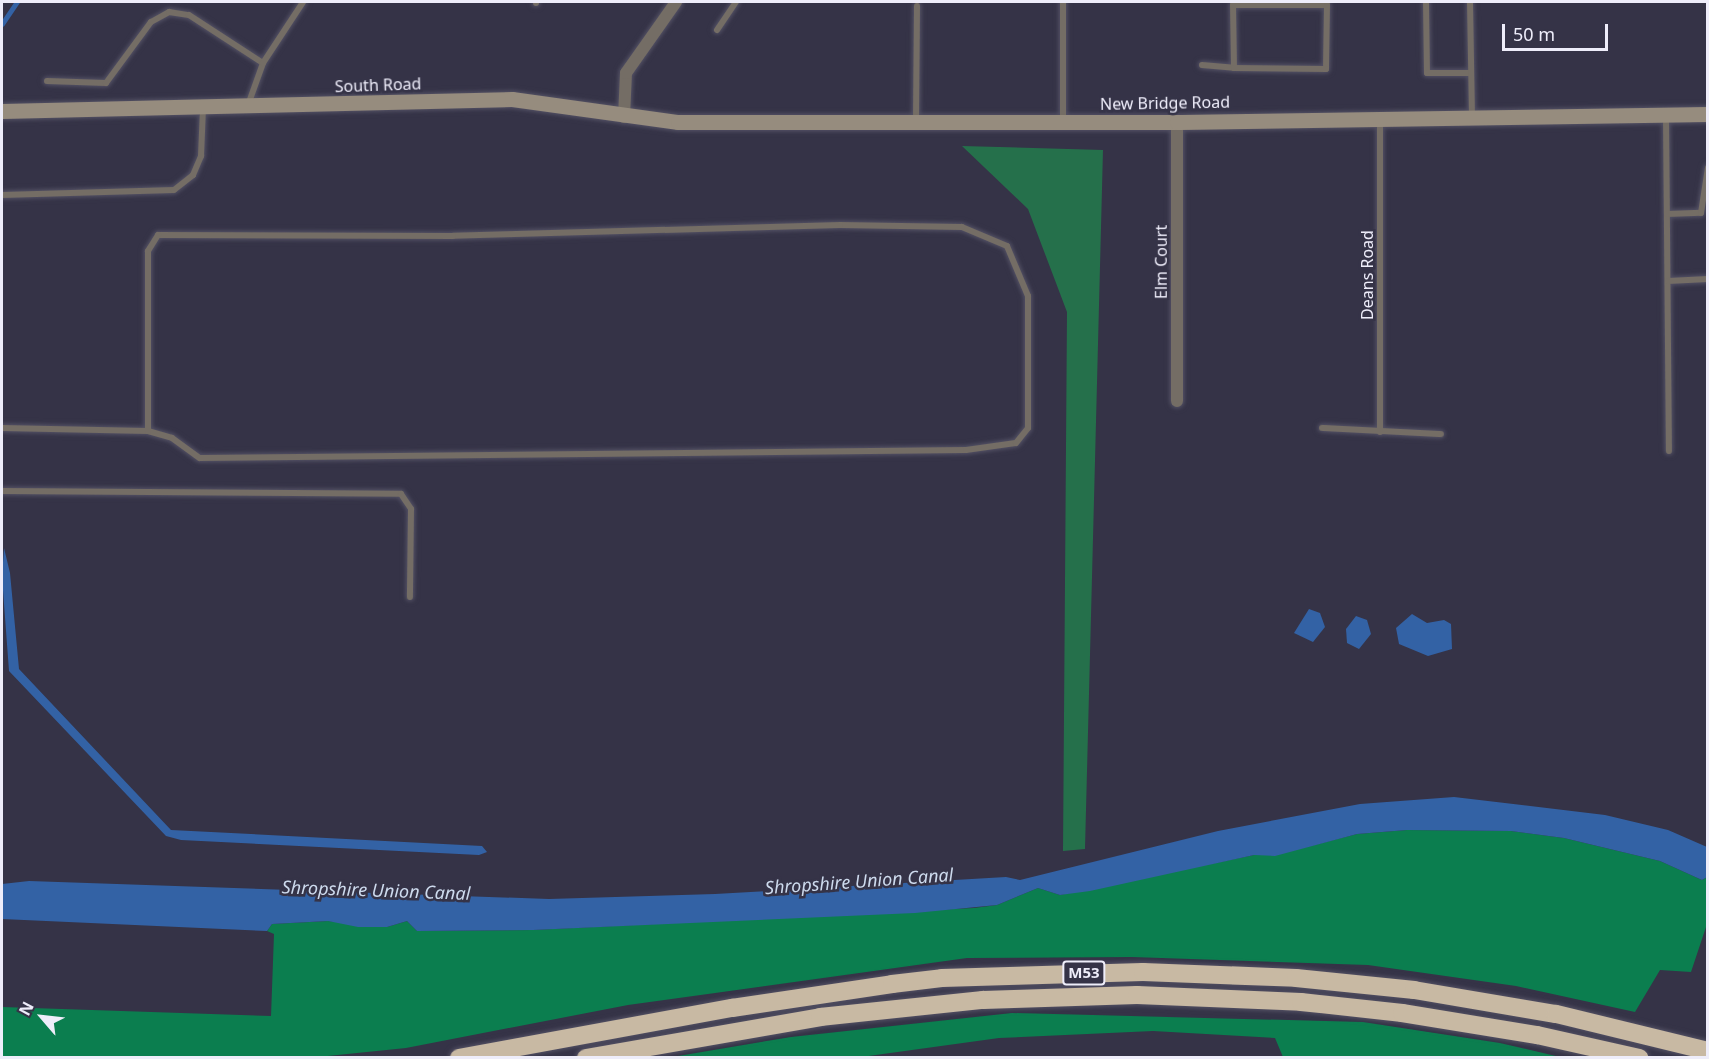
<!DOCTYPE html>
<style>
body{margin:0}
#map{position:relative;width:1709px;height:1059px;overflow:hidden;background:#353347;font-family:"Noto Sans",sans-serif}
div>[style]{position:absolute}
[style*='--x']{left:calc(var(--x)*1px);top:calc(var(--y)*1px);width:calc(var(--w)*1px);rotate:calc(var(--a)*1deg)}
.green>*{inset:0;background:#25704b}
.forest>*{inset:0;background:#0b7e4f}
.water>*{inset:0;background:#3362a5}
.stream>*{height:4.5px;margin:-2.25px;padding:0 2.25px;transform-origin:2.25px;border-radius:2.25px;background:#3362a5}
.roads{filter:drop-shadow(0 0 2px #535164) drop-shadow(0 0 2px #535164)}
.lane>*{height:6px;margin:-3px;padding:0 3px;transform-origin:3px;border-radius:3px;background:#746d65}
.street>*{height:12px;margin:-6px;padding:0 6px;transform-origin:6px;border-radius:6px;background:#746d65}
.secondary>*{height:15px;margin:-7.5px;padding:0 7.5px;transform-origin:7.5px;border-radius:7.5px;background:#968c7e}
.highway>*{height:18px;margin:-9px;padding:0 9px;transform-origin:9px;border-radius:9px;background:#c8b9a3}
span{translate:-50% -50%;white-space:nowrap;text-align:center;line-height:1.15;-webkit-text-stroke:5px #353347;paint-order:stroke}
.shield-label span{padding:2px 4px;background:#353347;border:2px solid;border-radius:4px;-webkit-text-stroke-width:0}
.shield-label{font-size:15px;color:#eeedfa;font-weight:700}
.street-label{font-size:16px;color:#eeedfa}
.water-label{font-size:18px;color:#cddaed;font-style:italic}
.frame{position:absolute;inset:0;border:3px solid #eeedfa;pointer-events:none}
.north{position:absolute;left:12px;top:987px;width:60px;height:60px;-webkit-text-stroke:4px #353347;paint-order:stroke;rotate:298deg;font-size:16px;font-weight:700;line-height:24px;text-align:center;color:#eeedfa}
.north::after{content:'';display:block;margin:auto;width:21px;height:27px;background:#eeedfa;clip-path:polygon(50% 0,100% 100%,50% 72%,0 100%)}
.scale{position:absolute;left:1502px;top:24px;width:106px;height:27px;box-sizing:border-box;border:3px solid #eeedfa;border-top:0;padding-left:8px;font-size:18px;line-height:21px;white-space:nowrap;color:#eeedfa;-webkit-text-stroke:4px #353347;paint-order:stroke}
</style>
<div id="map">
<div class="green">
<div style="clip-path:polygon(962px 146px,1103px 150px,1085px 849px,1063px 851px,1067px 312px,1028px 209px)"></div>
</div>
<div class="forest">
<div style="clip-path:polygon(1407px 830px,1511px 831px,1564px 838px,1660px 861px,1702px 880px,1707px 877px,1707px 924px,1691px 972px,1660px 970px,1635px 1012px,1516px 986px,1368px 965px,1132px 957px,967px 958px,628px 1005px,406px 1048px,308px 1058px,2px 1058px,2px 1007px,271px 1016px,274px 934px,267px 931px,272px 924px,328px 921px,387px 927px,407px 921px,417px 931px,533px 930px,974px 908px,997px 905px,1038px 888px,1060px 895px,1254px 855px,1275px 855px,1357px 834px)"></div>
<div style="clip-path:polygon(1012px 1013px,1363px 1022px,1500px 1043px,1560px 1057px,1283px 1057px,1275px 1038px,1153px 1031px,999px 1038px,854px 1058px,672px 1057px,791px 1037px)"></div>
</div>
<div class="water">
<div style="clip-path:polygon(4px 548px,10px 573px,19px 669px,171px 830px,482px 846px,487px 852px,479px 855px,181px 840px,166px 836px,9px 671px,2px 577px)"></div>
<div style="clip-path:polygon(1309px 609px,1320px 613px,1325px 627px,1313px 642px,1294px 633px)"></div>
<div style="clip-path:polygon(1412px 614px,1427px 623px,1444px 620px,1451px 624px,1452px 649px,1428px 656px,1399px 644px,1396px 628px)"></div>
<div style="clip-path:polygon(1356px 616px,1367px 620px,1371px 634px,1359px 649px,1347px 643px,1346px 629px)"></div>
<div style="clip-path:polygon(1454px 797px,1605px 815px,1668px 830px,1707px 847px,1707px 877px,1702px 880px,1660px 861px,1564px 838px,1511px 831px,1407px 830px,1357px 834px,1275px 856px,1254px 855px,1090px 891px,1060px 895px,1038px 888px,997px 905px,915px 913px,533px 930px,417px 931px,407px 921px,387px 927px,358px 927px,328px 921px,272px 924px,267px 931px,2px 919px,2px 884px,29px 881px,549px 899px,715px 894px,1006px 877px,1020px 880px,1218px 831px,1360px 804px)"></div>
</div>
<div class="stream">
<div style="--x:2;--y:24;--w:27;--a:-56"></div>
</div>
<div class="roads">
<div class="lane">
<div style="--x:536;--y:2;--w:1;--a:90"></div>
<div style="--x:1426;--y:2;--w:71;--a:89.2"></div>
<div style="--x:1427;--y:73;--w:44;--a:0"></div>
<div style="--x:1470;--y:2;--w:114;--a:89"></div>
<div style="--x:717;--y:30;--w:34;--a:-56"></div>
<div style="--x:1202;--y:65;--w:32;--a:5"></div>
<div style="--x:1234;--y:68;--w:63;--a:-90.9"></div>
<div style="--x:1233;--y:5;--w:94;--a:0"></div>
<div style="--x:1327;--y:5;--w:64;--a:90.9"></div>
<div style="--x:1326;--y:69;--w:92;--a:-179.4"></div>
<div style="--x:47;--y:81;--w:59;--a:1.9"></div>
<div style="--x:106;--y:83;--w:76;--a:-53.6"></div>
<div style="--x:151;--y:22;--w:21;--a:-29"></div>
<div style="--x:169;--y:12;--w:20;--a:9"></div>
<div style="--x:189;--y:15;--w:88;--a:33"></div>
<div style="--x:248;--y:105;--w:45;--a:-70.3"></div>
<div style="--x:263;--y:63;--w:73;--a:-56.7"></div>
<div style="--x:1666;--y:116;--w:335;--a:89.5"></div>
<div style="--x:916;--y:121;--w:115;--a:-89.5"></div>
<div style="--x:1063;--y:121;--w:119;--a:-90"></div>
<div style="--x:2;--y:195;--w:172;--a:-1.7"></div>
<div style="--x:174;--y:190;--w:24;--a:-38"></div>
<div style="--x:193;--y:175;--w:21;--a:-67"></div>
<div style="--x:201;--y:156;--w:48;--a:-87.6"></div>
<div style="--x:1667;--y:214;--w:34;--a:-2"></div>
<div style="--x:1701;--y:213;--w:46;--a:-81.2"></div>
<div style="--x:1668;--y:281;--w:40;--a:-2.9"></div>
<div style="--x:2;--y:428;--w:146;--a:1.2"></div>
<div style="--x:148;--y:431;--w:25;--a:16"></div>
<div style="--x:172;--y:438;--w:34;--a:36"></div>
<div style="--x:200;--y:458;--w:766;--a:-0.6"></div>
<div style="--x:966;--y:450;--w:50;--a:-8"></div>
<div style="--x:1016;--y:443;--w:19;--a:-51"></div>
<div style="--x:1028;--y:428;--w:132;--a:-90"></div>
<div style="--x:1028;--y:296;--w:54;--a:-112.8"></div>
<div style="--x:1007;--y:246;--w:49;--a:-157.1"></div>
<div style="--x:962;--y:227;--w:122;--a:-179.1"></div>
<div style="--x:840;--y:225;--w:387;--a:178.4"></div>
<div style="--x:453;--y:236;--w:295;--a:-179.8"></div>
<div style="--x:158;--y:235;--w:19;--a:122"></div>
<div style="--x:148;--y:251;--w:180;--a:90"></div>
<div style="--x:1322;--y:428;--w:119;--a:2.9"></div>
<div style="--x:1380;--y:432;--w:312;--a:-90"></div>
<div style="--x:2;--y:491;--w:399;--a:0.4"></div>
<div style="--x:401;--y:494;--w:18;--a:56"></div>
<div style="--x:411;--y:509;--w:88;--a:90.7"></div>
</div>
<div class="street">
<div style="--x:624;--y:117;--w:44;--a:-87.4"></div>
<div style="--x:626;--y:73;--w:87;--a:-54.8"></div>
<div style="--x:1177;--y:122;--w:279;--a:90"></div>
</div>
<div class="secondary">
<div style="--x:2;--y:111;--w:510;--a:-1.35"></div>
<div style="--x:512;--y:99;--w:168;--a:7.9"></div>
<div style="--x:678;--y:122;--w:499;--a:0"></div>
<div style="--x:1177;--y:122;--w:531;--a:-0.86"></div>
</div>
<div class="highway">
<div style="--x:459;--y:1058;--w:278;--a:-10.4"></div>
<div style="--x:732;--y:1008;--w:162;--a:-8.5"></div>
<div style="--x:892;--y:984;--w:50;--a:-6.8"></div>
<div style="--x:942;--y:978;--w:201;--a:-1.7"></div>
<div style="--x:1143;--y:972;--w:153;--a:2.2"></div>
<div style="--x:1296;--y:978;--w:119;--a:5.8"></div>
<div style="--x:1414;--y:990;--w:144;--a:9.6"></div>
<div style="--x:1556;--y:1014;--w:156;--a:13.7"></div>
<div style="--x:586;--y:1058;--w:238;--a:-9.9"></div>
<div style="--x:820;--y:1017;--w:164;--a:-6"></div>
<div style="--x:983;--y:1000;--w:154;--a:-1.9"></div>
<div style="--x:1137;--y:995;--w:164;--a:2.4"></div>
<div style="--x:1301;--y:1002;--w:102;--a:6.2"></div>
<div style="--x:1402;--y:1013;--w:137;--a:9.3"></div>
<div style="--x:1537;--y:1035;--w:105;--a:12.7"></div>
</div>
</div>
<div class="shield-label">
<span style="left:1084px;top:973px">M53</span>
</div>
<div class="street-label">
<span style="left:378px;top:85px;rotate:-2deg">South Road</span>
<span style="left:1165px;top:103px;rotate:-1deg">New Bridge Road</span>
<span style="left:1161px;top:262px;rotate:-90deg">Elm Court</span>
<span style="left:1367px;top:275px;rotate:-90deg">Deans Road</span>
</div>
<div class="water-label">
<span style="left:859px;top:881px;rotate:-4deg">Shropshire Union Canal</span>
<span style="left:376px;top:890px;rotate:2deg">Shropshire Union Canal</span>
</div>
<div class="frame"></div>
<div class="north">N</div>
<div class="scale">50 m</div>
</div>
